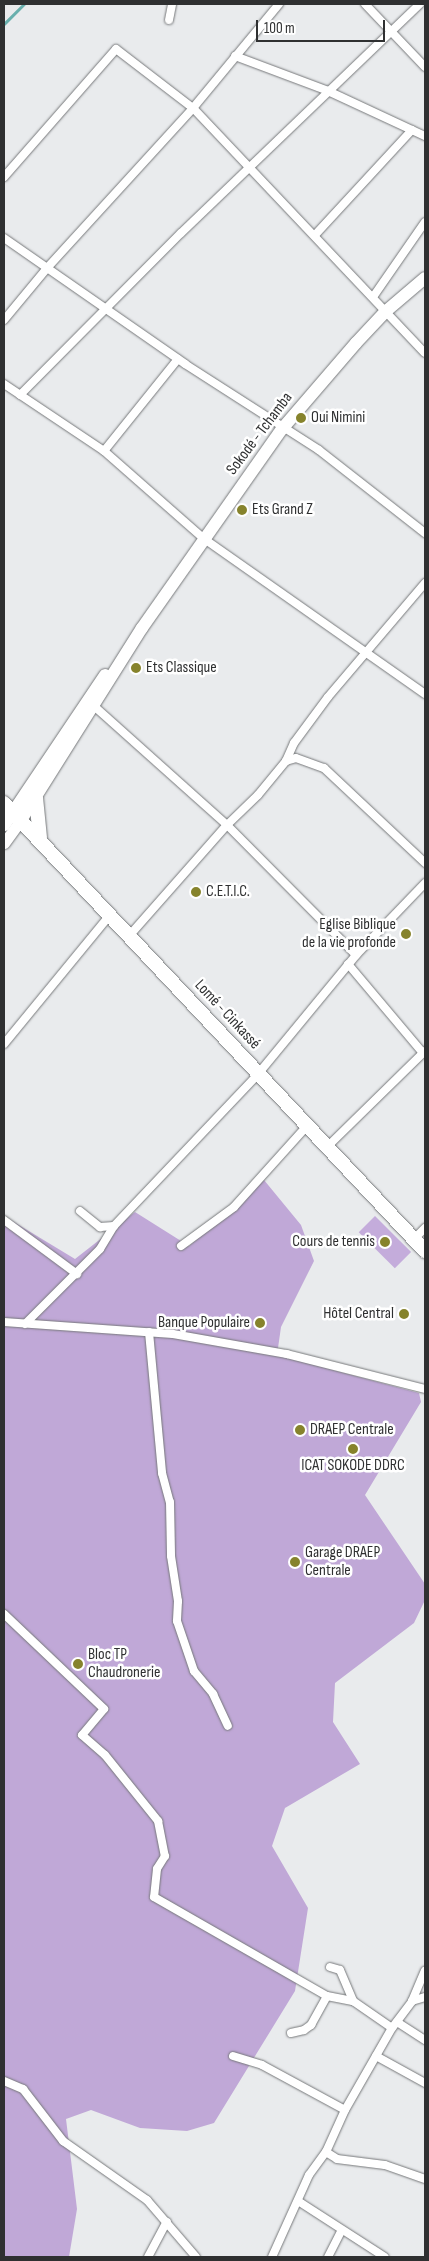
<!DOCTYPE html>
<meta charset="utf-8">
<style>
body{margin:0}
#map{position:relative;width:429px;height:2261px;overflow:hidden;background:#e9ebed;font-family:"Sofia Sans Condensed",sans-serif}
div>[style]{position:absolute}
[style*='--x']{left:calc(var(--x)*1px);top:calc(var(--y)*1px);width:calc(var(--w)*1px);rotate:calc(var(--a)*1deg)}
.green>*{inset:0;background:#c4acdb;transform-origin:0 0}
.forest>*{inset:0;background:#c0a8d7}
.stream>*{height:2.5px;margin:-1.25px;padding:0 1.25px;transform-origin:1.25px;border-radius:1.25px;background:#68afad}
.roads{filter:drop-shadow(0 0 1px #76787a) drop-shadow(0 0 1px #76787a)}
.minor>*{height:8px;margin:-4px;padding:0 4px;transform-origin:4px;border-radius:4px;background:#fff}
.secondary>*{height:11px;margin:-5.5px;padding:0 5.5px;transform-origin:5.5px;border-radius:5.5px;background:#fff}
.primary>*{height:12px;margin:-6px;padding:0 6px;transform-origin:6px;border-radius:6px;background:#fff}
.trunk>*{height:14px;margin:-7px;padding:0 7px;transform-origin:7px;border-radius:7px;background:#fff}
.dots>*{width:14px;height:14px;translate:-50% -50%;box-sizing:border-box;border:2px solid #fff;border-radius:50%}
span{translate:-50% -50%;white-space:nowrap;text-align:center;line-height:1.15;-webkit-text-stroke:5px #fff;paint-order:stroke}
.poi-label{font-size:16px;color:#2f3031}
.left{translate:0 -50%;text-align:left}
.right{translate:-100% -50%;text-align:right}
.street-label{font-size:16px;color:#2f3031}
.frame{position:absolute;inset:0;border:5px solid #2f3031;pointer-events:none}
.scale{position:absolute;left:256px;top:20px;width:129px;height:22px;box-sizing:border-box;border:2px solid #2f3031;border-top:0;padding-left:6px;font-size:15px;line-height:18px;white-space:nowrap;color:#2f3031;-webkit-text-stroke:4px #fff;paint-order:stroke}
</style>
<div id="map">
<div class="green">
<div style="left:375px;top:1216px;width:51px;height:23px;rotate:45deg"></div>
</div>
<div class="forest">
<div style="clip-path:polygon(264px 1180px,301px 1225px,314px 1261px,281px 1327px,277px 1355px,419px 1393px,421px 1402px,365px 1495px,425px 1584px,425px 1600px,414px 1623px,335px 1683px,333px 1722px,360px 1764px,285px 1808px,272px 1846px,308px 1908px,295px 1991px,214px 2123px,187px 2131px,140px 2128px,91px 2110px,66px 2119px,77px 2209px,69px 2257px,4px 2257px,4px 1216px,75px 1259px,135px 1212px,189px 1246px)"></div>
</div>
<div class="stream">
<div style="--x:4;--y:24;--w:28;--a:-45"></div>
</div>
<div class="roads">
<div class="minor">
<div style="--x:365;--y:4;--w:87;--a:46.4"></div>
<div style="--x:169;--y:20;--w:16;--a:-79"></div>
<div style="--x:235;--y:56;--w:99;--a:20.6"></div>
<div style="--x:328;--y:91;--w:107;--a:24.9"></div>
<div style="--x:4;--y:177;--w:170;--a:-48.8"></div>
<div style="--x:116;--y:49;--w:97;--a:37.5"></div>
<div style="--x:193;--y:108;--w:337;--a:46.6"></div>
<div style="--x:315;--y:235;--w:143;--a:-47.3"></div>
<div style="--x:4;--y:238;--w:221;--a:34.8"></div>
<div style="--x:185;--y:364;--w:159;--a:32.7"></div>
<div style="--x:319;--y:450;--w:135;--a:38.1"></div>
<div style="--x:373;--y:297;--w:91;--a:-55.3"></div>
<div style="--x:4;--y:320;--w:69;--a:-50.3"></div>
<div style="--x:48;--y:267;--w:215;--a:-47.6"></div>
<div style="--x:193;--y:108;--w:135;--a:-50.4"></div>
<div style="--x:4;--y:384;--w:120;--a:33.8"></div>
<div style="--x:104;--y:451;--w:132;--a:41.3"></div>
<div style="--x:203;--y:538;--w:271;--a:35.1"></div>
<div style="--x:20;--y:395;--w:228;--a:-45.2"></div>
<div style="--x:181;--y:233;--w:331;--a:-43.8"></div>
<div style="--x:104;--y:451;--w:118;--a:-51.2"></div>
<div style="--x:95;--y:707;--w:177;--a:41.8"></div>
<div style="--x:227;--y:825;--w:183;--a:45.2"></div>
<div style="--x:286;--y:761;--w:10;--a:-17"></div>
<div style="--x:296;--y:758;--w:30;--a:20"></div>
<div style="--x:324;--y:768;--w:139;--a:43.2"></div>
<div style="--x:129;--y:936;--w:148;--a:-48.6"></div>
<div style="--x:227;--y:825;--w:43;--a:-44.1"></div>
<div style="--x:258;--y:795;--w:44;--a:-50.5"></div>
<div style="--x:286;--y:761;--w:20;--a:-66"></div>
<div style="--x:294;--y:743;--w:57;--a:-53.5"></div>
<div style="--x:328;--y:697;--w:150;--a:-49.6"></div>
<div style="--x:348;--y:964;--w:116;--a:49.9"></div>
<div style="--x:4;--y:1044;--w:166;--a:-50.6"></div>
<div style="--x:327;--y:1147;--w:137;--a:-44.4"></div>
<div style="--x:80;--y:1211;--w:26;--a:39"></div>
<div style="--x:100;--y:1227;--w:14;--a:-4"></div>
<div style="--x:114;--y:1226;--w:209;--a:-46.5"></div>
<div style="--x:258;--y:1074;--w:154;--a:-50.5"></div>
<div style="--x:356;--y:955;--w:100;--a:-46.2"></div>
<div style="--x:4;--y:1220;--w:91;--a:36.5"></div>
<div style="--x:414;--y:1239;--w:16;--a:-45"></div>
<div style="--x:181;--y:1246;--w:66;--a:-36.3"></div>
<div style="--x:234;--y:1207;--w:109;--a:-48"></div>
<div style="--x:4;--y:1322;--w:169;--a:4.1"></div>
<div style="--x:173;--y:1334;--w:116;--a:10"></div>
<div style="--x:287;--y:1354;--w:142;--a:14.2"></div>
<div style="--x:25;--y:1324;--w:106;--a:-45"></div>
<div style="--x:100;--y:1249;--w:27;--a:-59"></div>
<div style="--x:149;--y:1332;--w:142;--a:84.7"></div>
<div style="--x:162;--y:1473;--w:30;--a:75"></div>
<div style="--x:170;--y:1502;--w:54;--a:88.9"></div>
<div style="--x:171;--y:1556;--w:46;--a:81.2"></div>
<div style="--x:178;--y:1601;--w:20;--a:93"></div>
<div style="--x:177;--y:1621;--w:53;--a:71.2"></div>
<div style="--x:194;--y:1671;--w:30;--a:50"></div>
<div style="--x:213;--y:1694;--w:35;--a:65"></div>
<div style="--x:4;--y:1614;--w:138;--a:43.5"></div>
<div style="--x:104;--y:1709;--w:34;--a:130"></div>
<div style="--x:82;--y:1735;--w:30;--a:41"></div>
<div style="--x:105;--y:1755;--w:85;--a:51.2"></div>
<div style="--x:158;--y:1821;--w:36;--a:79"></div>
<div style="--x:165;--y:1856;--w:15;--a:122"></div>
<div style="--x:157;--y:1869;--w:28;--a:96"></div>
<div style="--x:154;--y:1897;--w:199;--a:29.8"></div>
<div style="--x:327;--y:1996;--w:26;--a:11"></div>
<div style="--x:353;--y:2001;--w:47;--a:34.7"></div>
<div style="--x:330;--y:1967;--w:10;--a:17"></div>
<div style="--x:340;--y:1970;--w:34;--a:67"></div>
<div style="--x:412;--y:2001;--w:14;--a:-17"></div>
<div style="--x:397;--y:2022;--w:33;--a:33"></div>
<div style="--x:291;--y:2033;--w:13;--a:-13"></div>
<div style="--x:304;--y:2030;--w:9;--a:-36"></div>
<div style="--x:311;--y:2025;--w:33;--a:-61"></div>
<div style="--x:233;--y:2056;--w:30;--a:17"></div>
<div style="--x:262;--y:2065;--w:94;--a:28.5"></div>
<div style="--x:376;--y:2056;--w:56;--a:28.9"></div>
<div style="--x:4;--y:2081;--w:21;--a:23"></div>
<div style="--x:23;--y:2089;--w:66;--a:52.4"></div>
<div style="--x:63;--y:2141;--w:103;--a:35.1"></div>
<div style="--x:147;--y:2200;--w:75;--a:49.3"></div>
<div style="--x:326;--y:2152;--w:13;--a:32"></div>
<div style="--x:337;--y:2159;--w:48;--a:7.1"></div>
<div style="--x:385;--y:2165;--w:42;--a:19.3"></div>
<div style="--x:298;--y:2201;--w:103;--a:32.8"></div>
<div style="--x:148;--y:2257;--w:40;--a:-62"></div>
<div style="--x:272;--y:2257;--w:90;--a:-65.7"></div>
<div style="--x:309;--y:2175;--w:29;--a:-54"></div>
<div style="--x:326;--y:2152;--w:46;--a:-65.7"></div>
<div style="--x:345;--y:2110;--w:95;--a:-60.2"></div>
<div style="--x:392;--y:2028;--w:34;--a:-53"></div>
<div style="--x:412;--y:2001;--w:33;--a:-67"></div>
<div style="--x:328;--y:2257;--w:30;--a:-63"></div>
</div>
<div class="secondary">
<div style="--x:4;--y:825;--w:16;--a:-55"></div>
<div style="--x:4;--y:843;--w:29;--a:-54"></div>
</div>
<div class="primary">
<div style="--x:13;--y:812;--w:165;--a:-56.1"></div>
<div style="--x:21;--y:820;--w:227;--a:-57.8"></div>
<div style="--x:142;--y:628;--w:243;--a:-54.9"></div>
<div style="--x:282;--y:429;--w:113;--a:-49.3"></div>
<div style="--x:356;--y:343;--w:42;--a:-46.9"></div>
<div style="--x:385;--y:312;--w:52;--a:-40.4"></div>
</div>
<div class="trunk">
<div style="--x:36;--y:798;--w:40;--a:84.3"></div>
<div style="--x:4;--y:803;--w:615;--a:46.78"></div>
</div>
</div>
<div class="dots">
<div style="left:301px;top:418px;background:#86832c"></div>
<div style="left:242px;top:510px;background:#86832c"></div>
<div style="left:136px;top:668px;background:#86832c"></div>
<div style="left:196px;top:892px;background:#86832c"></div>
<div style="left:406px;top:934px;background:#86832c"></div>
<div style="left:385px;top:1242px;background:#86832c"></div>
<div style="left:404px;top:1314px;background:#86832c"></div>
<div style="left:260px;top:1323px;background:#86832c"></div>
<div style="left:300px;top:1430px;background:#86832c"></div>
<div style="left:353px;top:1449px;background:#86832c"></div>
<div style="left:295px;top:1562px;background:#86832c"></div>
<div style="left:78px;top:1664px;background:#86832c"></div>
</div>
<div class="poi-label">
<span class="left" style="left:311px;top:418px">Oui Nimini</span>
<span class="left" style="left:252px;top:510px">Ets Grand Z</span>
<span class="left" style="left:146px;top:668px">Ets Classique</span>
<span class="left" style="left:206px;top:892px">C.E.T.I.C.</span>
<span class="right" style="left:396px;top:934px">Eglise Biblique<br>de la vie profonde</span>
<span class="right" style="left:375px;top:1242px">Cours de tennis</span>
<span class="right" style="left:394px;top:1314px">Hôtel Central</span>
<span class="right" style="left:250px;top:1323px">Banque Populaire</span>
<span class="left" style="left:310px;top:1430px">DRAEP Centrale</span>
<span style="left:353px;top:1466px">ICAT SOKODE DDRC</span>
<span class="left" style="left:305px;top:1562px">Garage DRAEP<br>Centrale</span>
<span class="left" style="left:88px;top:1664px">Bloc TP<br>Chaudronerie</span>
</div>
<div class="street-label">
<span style="left:260px;top:434px;rotate:-53deg">Sokodé - Tchamba</span>
<span style="left:227px;top:1015px;rotate:47deg">Lomé - Cinkassé</span>
</div>
<div class="frame"></div>
<div class="scale">100 m</div>
</div>
